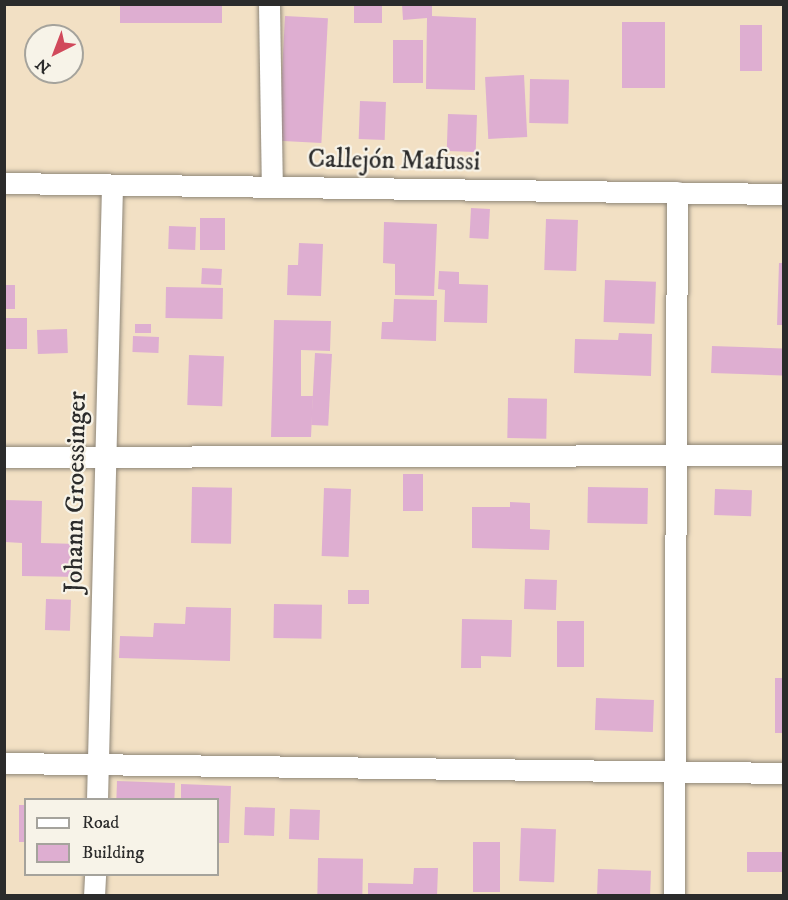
<!DOCTYPE html>
<meta charset="utf-8">
<style>
body{margin:0}
#map{position:relative;width:788px;height:900px;overflow:hidden;background:#f2e0c4;font-family:"IM FELL DW Pica",serif}
div>[style]{position:absolute}
[style*='--x']{left:calc(var(--x)*1px);top:calc(var(--y)*1px);width:calc(var(--w)*1px);rotate:calc(var(--a)*1deg)}
.building>*{inset:0;background:#deaed1;transform-origin:0 0}
.roads{filter:drop-shadow(0 0 2px #8e8678) drop-shadow(0 0 2px #8e8678)}
.minor>*{height:21px;margin:-10.5px;padding:0 10.5px;transform-origin:10.5px;border-radius:10.5px;background:#fff}
span{translate:-50% -50%;white-space:nowrap;text-align:center;line-height:1.15;-webkit-text-stroke:4.5px #f7f3e8;paint-order:stroke}
.street-label{font-size:26px;color:#2b2b2b}
.frame{position:absolute;inset:0;border:6px solid #2b2b2b;pointer-events:none}
.legend{position:absolute;left:24px;top:798px;width:195px;height:78px;box-sizing:border-box;background:#f7f3e8;border:2px solid #a5a39c;margin:0;padding:8px 10px;list-style:none;font-size:18px;color:#2b2b2b}
.legend li{display:flex;align-items:center;gap:12px;height:30px}
.legend b{width:30px;border:2px solid #a5a39c}
.north{position:absolute;left:24px;top:24px;width:60px;height:60px;box-sizing:border-box;background:#f7f3e8;border:2px solid #a5a39c;border-radius:50%;rotate:222deg;font-size:16px;font-weight:700;line-height:24px;text-align:center;color:#2b2b2b}
.north::after{content:'';display:block;margin:auto;width:21px;height:27px;background:#d1495b;clip-path:polygon(50% 0,100% 100%,50% 72%,0 100%)}
</style>
<div id="map">
<div class="building">
<div style="left:120px;top:4px;width:102px;height:19px"></div>
<div style="left:354px;top:4px;width:28px;height:19px"></div>
<div style="clip-path:polygon(402px 4px,432px 4px,432px 16px,476px 18px,475px 90px,426px 89px,427px 18px,403px 20px)"></div>
<div style="left:285px;top:16px;width:43px;height:125px;rotate:3deg"></div>
<div style="left:622px;top:22px;width:43px;height:66px"></div>
<div style="left:740px;top:25px;width:22px;height:46px"></div>
<div style="left:393px;top:40px;width:30px;height:43px"></div>
<div style="left:524px;top:75px;width:62px;height:39px;rotate:87deg"></div>
<div style="left:530px;top:79px;width:39px;height:44px;rotate:1deg"></div>
<div style="left:360px;top:101px;width:26px;height:38px;rotate:2deg"></div>
<div style="left:448px;top:114px;width:29px;height:37px;rotate:2deg"></div>
<div style="left:471px;top:208px;width:19px;height:30px;rotate:3deg"></div>
<div style="left:200px;top:218px;width:25px;height:32px"></div>
<div style="left:546px;top:219px;width:32px;height:51px;rotate:2deg"></div>
<div style="clip-path:polygon(384px 222px,437px 224px,434px 296px,395px 295px,395px 264px,383px 263px)"></div>
<div style="left:169px;top:226px;width:27px;height:23px;rotate:2deg"></div>
<div style="clip-path:polygon(299px 243px,323px 244px,321px 296px,287px 295px,288px 265px,298px 265px)"></div>
<div style="clip-path:polygon(779px 263px,783px 263px,783px 325px,777px 325px)"></div>
<div style="left:202px;top:268px;width:20px;height:16px;rotate:3deg"></div>
<div style="clip-path:polygon(439px 271px,459px 272px,459px 284px,488px 285px,487px 323px,444px 322px,445px 290px,438px 289px)"></div>
<div style="left:605px;top:280px;width:51px;height:42px;rotate:2deg"></div>
<div style="left:4px;top:285px;width:11px;height:24px"></div>
<div style="left:166px;top:287px;width:57px;height:31px;rotate:1deg"></div>
<div style="clip-path:polygon(394px 299px,437px 300px,436px 341px,381px 339px,382px 322px,393px 322px)"></div>
<div style="left:4px;top:318px;width:23px;height:31px"></div>
<div style="clip-path:polygon(274px 320px,331px 321px,330px 351px,301px 350px,301px 396px,313px 396px,311px 437px,271px 437px)"></div>
<div style="left:135px;top:324px;width:16px;height:9px"></div>
<div style="left:67px;top:329px;width:24px;height:30px;rotate:88deg"></div>
<div style="clip-path:polygon(619px 333px,652px 334px,651px 376px,574px 373px,575px 339px,618px 340px)"></div>
<div style="left:133px;top:336px;width:26px;height:16px;rotate:2deg"></div>
<div style="left:712px;top:346px;width:71px;height:27px;rotate:2deg"></div>
<div style="left:315px;top:353px;width:17px;height:72px;rotate:3deg"></div>
<div style="left:189px;top:355px;width:35px;height:50px;rotate:2deg"></div>
<div style="left:508px;top:398px;width:39px;height:40px;rotate:1deg"></div>
<div style="left:403px;top:474px;width:20px;height:37px"></div>
<div style="left:192px;top:487px;width:40px;height:56px;rotate:1deg"></div>
<div style="left:588px;top:487px;width:60px;height:36px;rotate:1deg"></div>
<div style="left:324px;top:488px;width:27px;height:68px;rotate:2deg"></div>
<div style="left:715px;top:489px;width:37px;height:26px;rotate:2deg"></div>
<div style="clip-path:polygon(5px 500px,42px 501px,41px 543px,78px 544px,78px 577px,22px 576px,22px 543px,5px 542px)"></div>
<div style="clip-path:polygon(510px 502px,530px 503px,530px 529px,550px 530px,549px 550px,472px 548px,472px 507px,510px 507px)"></div>
<div style="left:525px;top:579px;width:32px;height:30px;rotate:2deg"></div>
<div style="left:348px;top:590px;width:21px;height:14px"></div>
<div style="left:46px;top:599px;width:25px;height:31px;rotate:2deg"></div>
<div style="left:274px;top:604px;width:48px;height:34px;rotate:1deg"></div>
<div style="clip-path:polygon(186px 607px,231px 608px,230px 661px,119px 658px,120px 636px,153px 637px,154px 623px,185px 624px)"></div>
<div style="clip-path:polygon(462px 619px,512px 620px,511px 657px,481px 656px,481px 668px,461px 668px)"></div>
<div style="left:557px;top:621px;width:27px;height:46px"></div>
<div style="left:775px;top:678px;width:8px;height:55px"></div>
<div style="left:596px;top:698px;width:58px;height:32px;rotate:2deg"></div>
<div style="left:117px;top:781px;width:58px;height:19px;rotate:2deg"></div>
<div style="clip-path:polygon(181px 784px,231px 786px,229px 843px,218px 843px,218px 800px,181px 800px)"></div>
<div style="left:19px;top:805px;width:7px;height:37px"></div>
<div style="left:245px;top:807px;width:30px;height:28px;rotate:2deg"></div>
<div style="left:290px;top:809px;width:30px;height:30px;rotate:2deg"></div>
<div style="left:521px;top:828px;width:35px;height:53px;rotate:2deg"></div>
<div style="left:473px;top:842px;width:27px;height:50px"></div>
<div style="left:747px;top:852px;width:36px;height:20px"></div>
<div style="left:318px;top:858px;width:45px;height:38px;rotate:1deg"></div>
<div style="clip-path:polygon(414px 868px,438px 868px,437px 896px,368px 896px,368px 883px,413px 884px)"></div>
<div style="left:598px;top:869px;width:53px;height:27px;rotate:2deg"></div>
</div>
<div class="roads">
<div class="minor">
<div style="--x:269;--y:4;--w:182;--a:89.1"></div>
<div style="--x:4;--y:183;--w:780;--a:0.81"></div>
<div style="--x:4;--y:457;--w:780;--a:-0.15"></div>
<div style="--x:4;--y:763;--w:780;--a:0.73"></div>
<div style="--x:97;--y:800;--w:615;--a:-88.6"></div>
<div style="--x:94;--y:896;--w:22;--a:-87"></div>
<div style="--x:674;--y:896;--w:704;--a:-89.76"></div>
</div>
</div>
<div class="street-label">
<span style="left:394px;top:161px;rotate:1deg">Callejón Mafussi</span>
<span style="left:76px;top:492px;rotate:-89deg">Johann Groessinger</span>
</div>
<div class="frame"></div>
<ul class="legend">
<li><b style="height:8px;background:#fff"></b>Road</li>
<li><b style="height:16px;background:#deaed1"></b>Building</li>
</ul>
<div class="north">N</div>
</div>
